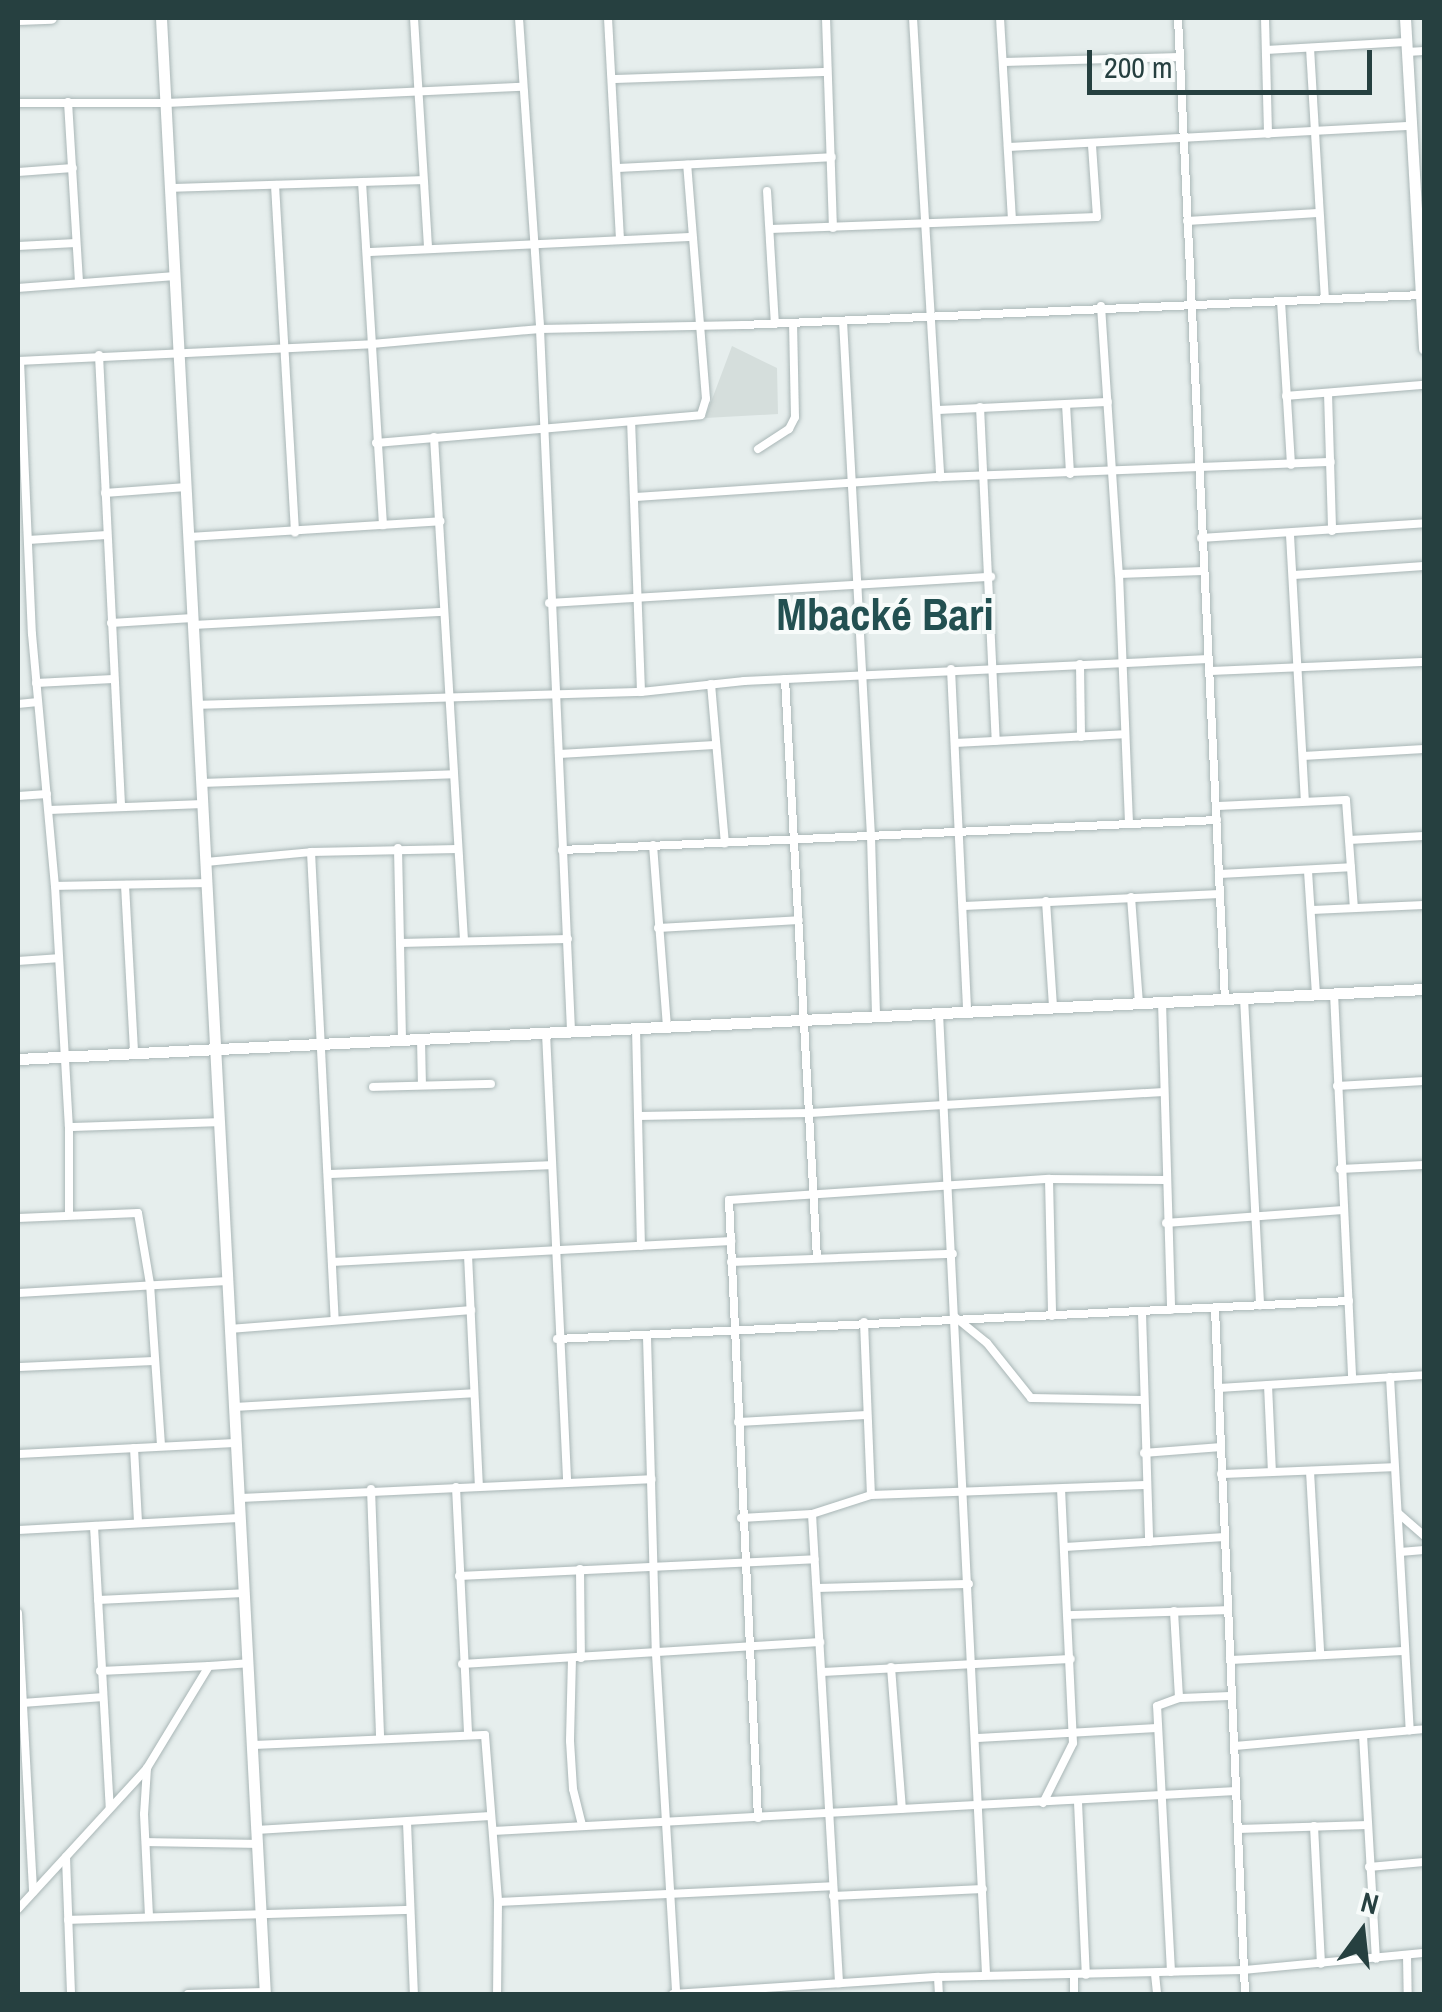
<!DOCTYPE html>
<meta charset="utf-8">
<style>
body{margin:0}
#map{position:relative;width:1442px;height:2012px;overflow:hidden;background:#e6eeed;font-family:"Archivo Narrow",sans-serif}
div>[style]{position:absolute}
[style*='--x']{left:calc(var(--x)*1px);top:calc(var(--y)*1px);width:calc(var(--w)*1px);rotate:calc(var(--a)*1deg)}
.built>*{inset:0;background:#d5dedc}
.roads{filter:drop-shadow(0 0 2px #a9b6b6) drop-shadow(0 0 2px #a9b6b6)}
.street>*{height:8px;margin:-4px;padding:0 4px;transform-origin:4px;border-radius:4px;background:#fff}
.secondary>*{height:11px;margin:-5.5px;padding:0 5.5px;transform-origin:5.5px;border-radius:5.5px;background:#fff}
span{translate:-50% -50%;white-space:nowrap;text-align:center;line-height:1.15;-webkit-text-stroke:8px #f7fbfa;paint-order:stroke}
.district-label{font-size:45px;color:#235051;font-weight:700}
.frame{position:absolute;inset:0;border:20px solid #264040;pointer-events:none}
.north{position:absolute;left:1312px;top:1882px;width:100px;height:100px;-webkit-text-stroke:8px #f7fbfa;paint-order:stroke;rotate:15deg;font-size:28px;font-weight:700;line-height:40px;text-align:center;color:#264040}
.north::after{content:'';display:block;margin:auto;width:35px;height:45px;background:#264040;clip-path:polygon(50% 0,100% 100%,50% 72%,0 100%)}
.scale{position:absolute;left:1087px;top:50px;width:285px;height:45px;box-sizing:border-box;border:5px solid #264040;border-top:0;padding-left:12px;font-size:30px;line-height:35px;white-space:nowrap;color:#264040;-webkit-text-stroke:8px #f7fbfa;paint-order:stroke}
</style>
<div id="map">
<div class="built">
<div style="clip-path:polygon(732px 346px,777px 368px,778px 414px,705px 418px)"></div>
</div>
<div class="roads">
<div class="street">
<div style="--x:414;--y:18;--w:230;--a:86.5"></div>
<div style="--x:519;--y:18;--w:312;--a:86.1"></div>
<div style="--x:540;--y:329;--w:703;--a:87.47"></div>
<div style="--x:608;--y:18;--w:222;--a:86.9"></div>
<div style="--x:826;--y:18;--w:210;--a:88.1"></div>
<div style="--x:913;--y:18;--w:460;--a:86.6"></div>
<div style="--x:1000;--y:18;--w:201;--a:86.6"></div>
<div style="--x:1178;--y:18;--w:982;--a:87.26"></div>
<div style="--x:1265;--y:18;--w:116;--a:88.5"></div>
<div style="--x:1310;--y:48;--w:251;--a:86.6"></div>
<div style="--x:1266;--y:50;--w:140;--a:-3.3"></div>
<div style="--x:1407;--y:52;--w:17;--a:-3"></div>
<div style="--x:1004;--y:62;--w:176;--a:-1.6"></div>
<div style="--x:612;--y:79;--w:215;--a:-1.9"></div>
<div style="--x:68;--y:102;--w:181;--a:86.5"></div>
<div style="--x:18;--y:103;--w:148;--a:0"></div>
<div style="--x:166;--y:103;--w:356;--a:-2.6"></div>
<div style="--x:1008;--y:147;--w:405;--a:-3"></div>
<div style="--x:617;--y:168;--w:215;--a:-2.9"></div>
<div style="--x:18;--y:172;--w:55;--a:-4.2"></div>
<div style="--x:362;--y:182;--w:344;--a:86.5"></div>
<div style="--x:275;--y:185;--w:348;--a:86.7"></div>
<div style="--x:170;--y:188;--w:252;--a:-1.8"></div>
<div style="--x:767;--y:191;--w:133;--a:86.6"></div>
<div style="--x:1187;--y:221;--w:131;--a:-3.5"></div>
<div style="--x:770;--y:229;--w:327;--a:-2.1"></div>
<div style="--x:1097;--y:217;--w:72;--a:-94"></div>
<div style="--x:18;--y:246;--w:58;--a:-3"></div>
<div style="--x:369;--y:252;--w:322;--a:-2.7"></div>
<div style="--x:18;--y:288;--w:157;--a:-4.4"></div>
<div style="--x:1281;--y:301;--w:164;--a:86.5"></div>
<div style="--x:1101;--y:306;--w:269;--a:86.2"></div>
<div style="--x:1119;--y:574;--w:249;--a:87.7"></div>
<div style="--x:843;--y:321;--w:516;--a:86.89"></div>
<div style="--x:871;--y:836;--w:180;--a:88.4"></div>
<div style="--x:99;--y:355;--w:452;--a:87.2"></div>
<div style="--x:18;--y:361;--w:354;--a:-2.7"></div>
<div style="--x:372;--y:344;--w:169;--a:-5.1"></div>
<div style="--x:540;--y:329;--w:203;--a:-1.1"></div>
<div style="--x:743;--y:325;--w:679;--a:-2.53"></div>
<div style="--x:20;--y:361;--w:273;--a:87.5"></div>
<div style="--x:32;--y:634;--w:253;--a:84.8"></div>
<div style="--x:55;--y:886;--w:241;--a:86.7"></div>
<div style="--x:69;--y:1127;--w:87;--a:90"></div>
<div style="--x:1328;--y:393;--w:138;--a:88.3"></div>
<div style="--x:1286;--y:396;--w:138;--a:-4.6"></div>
<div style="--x:1066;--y:404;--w:70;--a:86.7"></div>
<div style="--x:980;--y:407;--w:334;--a:87.3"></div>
<div style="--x:937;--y:410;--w:171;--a:-2.7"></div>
<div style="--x:434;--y:437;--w:504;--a:86.59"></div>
<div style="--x:376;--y:443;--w:326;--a:-4.9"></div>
<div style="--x:701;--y:415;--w:17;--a:-73"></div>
<div style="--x:706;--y:399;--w:235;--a:-94.6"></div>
<div style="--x:758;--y:449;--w:37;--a:-33"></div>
<div style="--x:789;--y:429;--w:13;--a:-63"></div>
<div style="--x:795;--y:417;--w:94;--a:-91.2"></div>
<div style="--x:105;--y:493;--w:81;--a:-4.2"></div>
<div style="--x:636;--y:497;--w:305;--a:-3.8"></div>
<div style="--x:940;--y:477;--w:391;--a:-2.2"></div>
<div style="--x:1290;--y:535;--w:266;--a:86.8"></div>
<div style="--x:189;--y:537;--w:252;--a:-3.6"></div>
<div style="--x:1201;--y:538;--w:224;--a:-3.8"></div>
<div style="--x:28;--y:540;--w:79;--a:-3.6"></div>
<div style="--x:1119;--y:574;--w:84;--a:-2"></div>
<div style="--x:1294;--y:575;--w:130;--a:-4"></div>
<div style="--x:549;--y:603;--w:443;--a:-3.4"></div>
<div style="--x:111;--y:623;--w:82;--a:-3.5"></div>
<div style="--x:193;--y:625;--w:251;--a:-3"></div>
<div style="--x:1080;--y:664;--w:73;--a:89.2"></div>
<div style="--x:951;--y:669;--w:343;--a:87.3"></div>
<div style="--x:1209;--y:671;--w:215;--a:-2.4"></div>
<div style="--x:785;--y:679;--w:580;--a:86.84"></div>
<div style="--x:36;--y:683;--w:77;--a:-3"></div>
<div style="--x:711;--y:684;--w:160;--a:85"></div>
<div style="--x:641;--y:692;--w:104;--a:-6.1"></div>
<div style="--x:744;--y:681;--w:465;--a:-2.7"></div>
<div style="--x:18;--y:704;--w:20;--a:-6"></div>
<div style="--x:197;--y:705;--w:444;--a:-1.7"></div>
<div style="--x:641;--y:692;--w:270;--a:-92.1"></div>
<div style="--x:955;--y:743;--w:169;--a:-3"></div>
<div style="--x:559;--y:754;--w:156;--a:-3.3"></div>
<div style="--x:1303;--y:756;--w:121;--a:-3.3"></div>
<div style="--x:201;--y:783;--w:253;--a:-2"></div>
<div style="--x:18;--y:796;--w:29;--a:-4"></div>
<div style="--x:1217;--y:806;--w:129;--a:-2.7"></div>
<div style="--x:1346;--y:800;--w:108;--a:85.8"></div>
<div style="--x:49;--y:810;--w:154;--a:-2.2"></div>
<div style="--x:1349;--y:840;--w:75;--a:-3.1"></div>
<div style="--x:653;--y:845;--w:183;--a:85.6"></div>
<div style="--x:398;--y:848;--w:192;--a:88.8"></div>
<div style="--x:562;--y:850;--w:656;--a:-2.62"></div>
<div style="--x:311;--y:852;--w:467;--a:87.1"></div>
<div style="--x:206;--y:862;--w:105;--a:-5.4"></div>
<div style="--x:311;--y:852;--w:147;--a:-1.2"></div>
<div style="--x:1308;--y:871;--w:123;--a:86.3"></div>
<div style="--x:1219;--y:874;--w:132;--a:-3"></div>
<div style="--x:125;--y:885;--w:168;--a:86.9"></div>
<div style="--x:55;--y:886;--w:152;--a:-1.1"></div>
<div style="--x:1131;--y:897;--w:106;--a:85.7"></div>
<div style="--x:1046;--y:901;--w:106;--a:86.2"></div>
<div style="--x:964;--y:906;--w:256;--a:-2.7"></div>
<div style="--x:1312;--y:910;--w:112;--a:-2.6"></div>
<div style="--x:658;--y:928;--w:141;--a:-3.2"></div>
<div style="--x:400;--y:943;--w:168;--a:-1.4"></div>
<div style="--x:18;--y:961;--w:39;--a:-4"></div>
<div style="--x:1334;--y:993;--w:386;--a:87.3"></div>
<div style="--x:1244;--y:998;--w:308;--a:87"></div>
<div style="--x:1162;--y:1002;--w:308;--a:88.3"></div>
<div style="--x:939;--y:1013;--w:963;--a:87.2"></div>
<div style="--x:636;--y:1028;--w:218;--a:88.7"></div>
<div style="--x:546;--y:1033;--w:450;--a:87.3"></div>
<div style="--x:421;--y:1039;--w:46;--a:88.8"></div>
<div style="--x:1337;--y:1086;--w:87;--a:-3.3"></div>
<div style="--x:373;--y:1087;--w:118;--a:-1.5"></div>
<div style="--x:638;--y:1116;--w:172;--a:-1"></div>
<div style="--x:810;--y:1113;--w:354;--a:-3.4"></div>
<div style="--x:69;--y:1127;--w:150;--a:-1.9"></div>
<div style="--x:1340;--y:1169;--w:84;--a:-2.7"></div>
<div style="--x:328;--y:1174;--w:223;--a:-2.3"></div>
<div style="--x:1049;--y:1179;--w:137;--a:88.7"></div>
<div style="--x:18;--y:1218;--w:120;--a:-2.4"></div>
<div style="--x:138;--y:1213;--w:72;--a:80.4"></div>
<div style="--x:150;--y:1284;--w:162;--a:86.1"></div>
<div style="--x:1166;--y:1223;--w:177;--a:-4.2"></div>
<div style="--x:468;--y:1255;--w:232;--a:87.3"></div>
<div style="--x:332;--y:1262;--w:400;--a:-3"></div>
<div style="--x:731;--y:1262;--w:222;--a:-2.1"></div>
<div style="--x:18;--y:1293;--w:210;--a:-3.3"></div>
<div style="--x:1215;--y:1309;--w:686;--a:87.49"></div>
<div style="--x:1142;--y:1313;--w:229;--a:88.2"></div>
<div style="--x:955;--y:1317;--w:41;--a:39.1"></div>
<div style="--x:987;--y:1343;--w:70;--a:51.3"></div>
<div style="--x:1031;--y:1398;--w:112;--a:1"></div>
<div style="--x:864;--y:1322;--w:173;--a:87.7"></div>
<div style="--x:230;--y:1329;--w:242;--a:-4.5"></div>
<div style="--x:647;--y:1337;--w:317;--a:88.4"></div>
<div style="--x:656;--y:1654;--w:341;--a:86.6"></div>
<div style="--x:557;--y:1339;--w:793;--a:-2.75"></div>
<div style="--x:18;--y:1367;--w:137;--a:-2.5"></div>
<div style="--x:1390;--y:1377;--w:354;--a:86.8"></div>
<div style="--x:1268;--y:1385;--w:87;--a:87.4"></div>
<div style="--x:1219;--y:1388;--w:205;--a:-3.6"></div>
<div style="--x:234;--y:1407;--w:240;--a:-3.3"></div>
<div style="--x:738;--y:1422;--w:129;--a:-3.1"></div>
<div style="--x:134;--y:1448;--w:75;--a:86.9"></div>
<div style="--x:1144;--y:1453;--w:77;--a:-4.5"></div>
<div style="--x:18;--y:1454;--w:218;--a:-2.9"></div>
<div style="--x:1310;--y:1471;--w:181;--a:86.8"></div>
<div style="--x:1221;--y:1474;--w:173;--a:-2.3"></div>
<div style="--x:456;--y:1487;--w:248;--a:87.2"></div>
<div style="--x:371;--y:1489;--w:249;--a:87.9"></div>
<div style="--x:239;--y:1498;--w:413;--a:-2.6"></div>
<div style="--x:1398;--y:1513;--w:35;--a:41"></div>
<div style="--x:812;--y:1514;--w:470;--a:86.7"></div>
<div style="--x:741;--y:1518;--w:71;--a:-3.2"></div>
<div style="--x:812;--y:1514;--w:62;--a:-17.9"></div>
<div style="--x:871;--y:1495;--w:274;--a:-2.1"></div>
<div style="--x:94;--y:1526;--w:282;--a:86.8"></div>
<div style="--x:18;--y:1530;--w:222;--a:-3.1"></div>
<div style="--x:1065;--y:1547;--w:160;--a:-3.6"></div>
<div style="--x:1400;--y:1552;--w:24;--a:-5"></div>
<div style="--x:580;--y:1569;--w:89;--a:89.4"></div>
<div style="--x:459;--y:1576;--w:356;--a:-2.7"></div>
<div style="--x:817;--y:1588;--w:152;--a:-1.5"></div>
<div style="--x:98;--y:1600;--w:146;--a:-2.7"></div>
<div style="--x:1174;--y:1611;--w:87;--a:86.7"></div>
<div style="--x:18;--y:1613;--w:279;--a:86.9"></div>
<div style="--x:1070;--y:1615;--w:158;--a:-1.8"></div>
<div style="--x:572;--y:1658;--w:83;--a:91.4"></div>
<div style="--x:570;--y:1741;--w:48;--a:86.4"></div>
<div style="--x:573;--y:1789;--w:38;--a:76"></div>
<div style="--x:1230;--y:1660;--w:174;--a:-3"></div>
<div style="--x:462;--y:1664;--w:359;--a:-3.5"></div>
<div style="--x:891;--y:1667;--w:142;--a:85.6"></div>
<div style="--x:100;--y:1671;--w:109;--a:-2.6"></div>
<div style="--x:822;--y:1672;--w:249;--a:-3"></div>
<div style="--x:23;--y:1703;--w:80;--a:-4.3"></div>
<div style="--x:1363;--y:1735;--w:224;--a:86.7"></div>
<div style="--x:978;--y:1738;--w:179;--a:-3.2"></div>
<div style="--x:252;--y:1745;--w:233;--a:-2.5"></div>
<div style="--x:485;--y:1735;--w:168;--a:85.5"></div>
<div style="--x:498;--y:1902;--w:92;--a:90.6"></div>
<div style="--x:1235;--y:1746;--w:190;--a:-5.1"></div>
<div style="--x:147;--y:1768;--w:46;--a:93.7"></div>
<div style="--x:144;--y:1814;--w:102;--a:87.2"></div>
<div style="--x:1078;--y:1802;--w:173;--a:87.4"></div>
<div style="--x:1043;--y:1803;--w:67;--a:-63.4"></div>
<div style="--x:1073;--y:1743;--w:253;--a:-92.7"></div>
<div style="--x:758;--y:1818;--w:619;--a:-92.69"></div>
<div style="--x:729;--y:1200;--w:321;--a:-3.8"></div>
<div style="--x:1049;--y:1179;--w:117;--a:0.5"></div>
<div style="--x:407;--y:1822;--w:172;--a:87.7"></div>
<div style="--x:1314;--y:1826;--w:138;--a:87.1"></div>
<div style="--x:1238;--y:1829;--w:130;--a:-1.8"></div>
<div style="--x:256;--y:1830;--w:235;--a:-3.4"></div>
<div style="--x:493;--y:1831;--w:744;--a:-3.08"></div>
<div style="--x:146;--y:1842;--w:111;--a:1"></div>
<div style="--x:66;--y:1857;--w:137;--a:87.9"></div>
<div style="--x:1369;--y:1867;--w:55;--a:-5.2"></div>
<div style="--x:833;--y:1896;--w:150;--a:-2.7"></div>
<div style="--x:498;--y:1902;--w:334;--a:-2.7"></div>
<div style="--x:18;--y:1909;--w:191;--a:-47.5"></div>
<div style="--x:147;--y:1768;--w:119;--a:-58.7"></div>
<div style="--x:209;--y:1666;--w:39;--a:-4"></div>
<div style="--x:68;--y:1920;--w:341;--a:-1.7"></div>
<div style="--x:1407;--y:1955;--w:39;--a:89"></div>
<div style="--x:1171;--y:1972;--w:266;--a:-93"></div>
<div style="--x:1157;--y:1706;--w:23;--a:-20"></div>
<div style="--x:1179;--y:1698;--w:53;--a:-2.2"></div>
<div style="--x:1155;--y:1974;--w:20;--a:84"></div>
<div style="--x:1074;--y:1976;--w:18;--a:90"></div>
<div style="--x:938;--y:1977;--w:17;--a:87"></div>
<div style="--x:188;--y:1994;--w:77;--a:-1.5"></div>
<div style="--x:673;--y:1994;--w:266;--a:-3.7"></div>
<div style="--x:938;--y:1977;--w:306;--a:-1.3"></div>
<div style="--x:1244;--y:1970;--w:181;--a:-5.4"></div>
</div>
<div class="secondary">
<div style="--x:161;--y:18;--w:1979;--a:86.99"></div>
<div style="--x:1405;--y:18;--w:331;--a:86.7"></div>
<div style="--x:18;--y:19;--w:33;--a:-2"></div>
<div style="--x:18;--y:1059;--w:1408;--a:-2.85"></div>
</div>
</div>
<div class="district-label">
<span style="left:885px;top:614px">Mbacké Bari</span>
</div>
<div class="frame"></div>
<div class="north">N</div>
<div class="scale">200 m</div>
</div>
